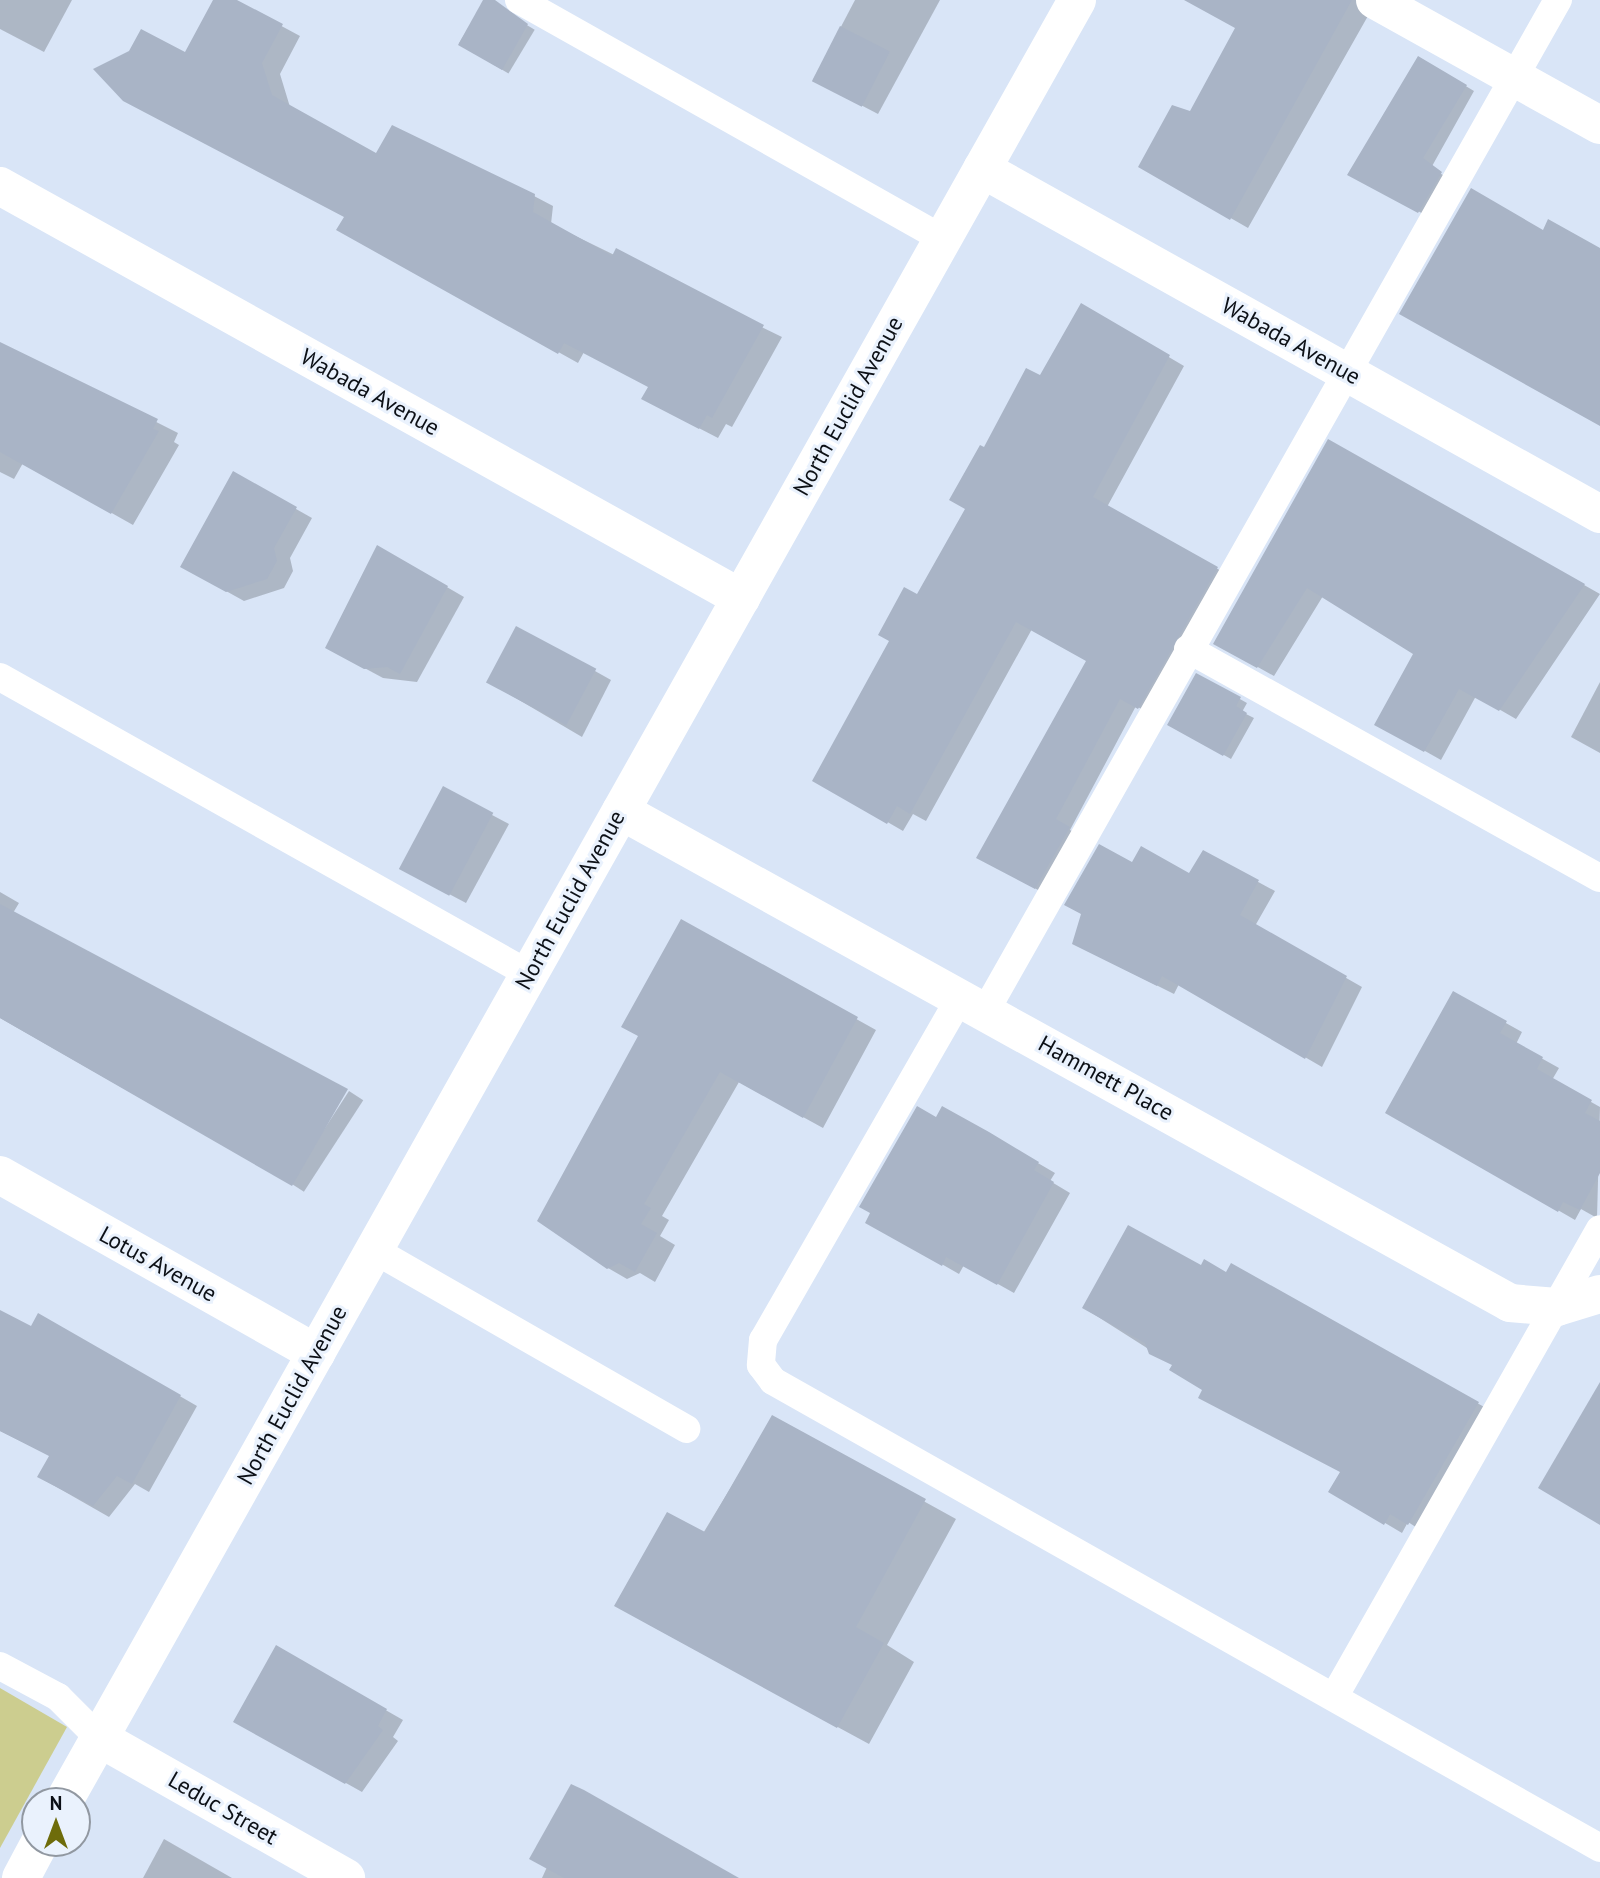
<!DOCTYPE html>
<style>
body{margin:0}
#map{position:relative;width:1600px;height:1878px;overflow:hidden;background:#d9e5f7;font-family:"PT Sans",sans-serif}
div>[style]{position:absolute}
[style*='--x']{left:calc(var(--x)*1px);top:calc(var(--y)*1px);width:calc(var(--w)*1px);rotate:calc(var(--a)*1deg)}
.green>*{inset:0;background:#cccd8f}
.shadow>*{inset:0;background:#0003;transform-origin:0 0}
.building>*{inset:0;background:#a9b4c6;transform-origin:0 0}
.lane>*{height:28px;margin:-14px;padding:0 14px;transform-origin:14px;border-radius:14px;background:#fff}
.street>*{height:38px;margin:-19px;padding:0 19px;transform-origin:19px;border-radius:19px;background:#fff}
span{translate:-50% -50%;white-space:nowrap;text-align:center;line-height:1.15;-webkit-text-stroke:6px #eaf2fd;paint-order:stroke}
.street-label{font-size:23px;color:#0c1016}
.north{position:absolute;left:21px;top:1787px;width:70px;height:70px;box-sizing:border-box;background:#eaf2fd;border:2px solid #9198a1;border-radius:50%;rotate:0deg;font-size:19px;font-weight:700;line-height:28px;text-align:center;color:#0c1016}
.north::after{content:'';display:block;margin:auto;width:24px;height:32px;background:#6e6c0b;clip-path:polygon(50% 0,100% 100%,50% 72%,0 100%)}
</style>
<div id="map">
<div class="green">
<div style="clip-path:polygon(0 1688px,67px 1727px,0 1848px)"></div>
</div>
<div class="shadow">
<div style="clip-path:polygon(0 0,72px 0,44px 52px,0 29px)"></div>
<div style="clip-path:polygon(214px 0,233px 0,300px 36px,280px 74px,290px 107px,377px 156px,534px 196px,553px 206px,551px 224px,782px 337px,732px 427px,726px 424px,718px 438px,662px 409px,650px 387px,584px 352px,578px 363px,357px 240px,346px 217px,185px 55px)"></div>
<div style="left:485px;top:0;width:58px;height:51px;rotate:31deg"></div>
<div style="clip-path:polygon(855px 0,940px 0,878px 114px,813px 80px)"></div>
<div style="clip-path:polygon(1232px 0,1377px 0,1248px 228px,1140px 166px,1191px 113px,1237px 28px)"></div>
<div style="clip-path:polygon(1419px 58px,1474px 91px,1431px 168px,1448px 178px,1427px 216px,1350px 174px)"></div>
<div style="clip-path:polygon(1082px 306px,1184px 366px,1107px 507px,1232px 577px,1154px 716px,1136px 706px,1070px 830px,1084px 838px,1051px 897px,994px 866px,1089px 660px,1032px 629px,926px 821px,913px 814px,903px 831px,815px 780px,967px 508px,985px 450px,1041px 378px)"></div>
<div style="clip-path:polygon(0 343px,178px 433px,174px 442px,179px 445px,133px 525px,23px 463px,14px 479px,0 472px)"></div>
<div style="clip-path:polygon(1329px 441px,1600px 594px,1516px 719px,1476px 696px,1441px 760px,1377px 724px,1415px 653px,1323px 596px,1274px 676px,1215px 643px)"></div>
<div style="clip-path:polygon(234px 474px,312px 518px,290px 558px,293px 571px,284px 588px,244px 601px,199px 576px)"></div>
<div style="clip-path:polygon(378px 547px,464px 597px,417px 682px,383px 678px,344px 657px)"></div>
<div style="clip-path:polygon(595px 671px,611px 680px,582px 737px,487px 681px)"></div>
<div style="clip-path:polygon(1197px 675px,1247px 703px,1242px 712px,1254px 718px,1231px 759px,1169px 724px)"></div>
<div style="clip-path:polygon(1600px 682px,1600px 753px,1571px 737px)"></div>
<div style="clip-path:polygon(443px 789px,509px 824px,466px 903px,417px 877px)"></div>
<div style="clip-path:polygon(1203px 852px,1275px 891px,1255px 926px,1362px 987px,1322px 1067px,1179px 984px,1174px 994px,1074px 944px,1132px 864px,1190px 876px)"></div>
<div style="clip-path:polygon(0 892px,19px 903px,13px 913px,291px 1184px,0 1018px)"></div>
<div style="clip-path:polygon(682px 922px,876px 1030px,823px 1128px,739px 1082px,662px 1216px,669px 1220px,660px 1236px,675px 1245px,655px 1282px,640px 1273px,627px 1279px,608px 1268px,640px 1036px)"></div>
<div style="clip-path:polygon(1454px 994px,1522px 1032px,1516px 1044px,1559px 1068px,1552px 1080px,1600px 1107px,1597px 1218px,1581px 1209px,1575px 1220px,1388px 1112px)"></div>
<div style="left:349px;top:1091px;width:17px;height:109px;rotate:33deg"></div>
<div style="clip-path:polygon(936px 1120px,990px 1135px,1055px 1173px,1050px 1181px,1070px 1193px,1014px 1293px,964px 1265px,959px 1274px,884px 1231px)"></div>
<div style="clip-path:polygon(1232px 1266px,1495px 1413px,1425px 1533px,1408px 1522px,1402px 1533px,1331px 1491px,1342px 1472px,1084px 1308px,1201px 1267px,1226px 1274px)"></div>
<div style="clip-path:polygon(0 1312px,31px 1328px,39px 1315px,197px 1406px,149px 1492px,135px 1484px,109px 1517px,39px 1477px,51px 1456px,0 1431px)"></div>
<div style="clip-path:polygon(773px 1418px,956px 1519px,887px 1645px,914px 1662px,869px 1744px,648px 1624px)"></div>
<div style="clip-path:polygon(277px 1648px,403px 1720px,393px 1737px,398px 1741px,362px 1792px,235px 1721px)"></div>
<div style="clip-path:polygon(164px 1839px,232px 1878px,143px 1878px)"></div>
<div style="clip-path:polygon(547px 1867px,732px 1878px,542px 1878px)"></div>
</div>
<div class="building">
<div style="clip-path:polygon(213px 0,237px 0,283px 24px,262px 63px,272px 95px,376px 153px,392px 125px,535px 194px,533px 212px,612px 256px,616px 248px,764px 325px,712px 418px,707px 415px,699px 429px,641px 399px,648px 387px,564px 343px,558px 354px,336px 230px,344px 217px,123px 101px,93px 69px,129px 51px,141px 29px,185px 52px)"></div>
<div style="clip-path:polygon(483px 0,495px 0,528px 24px,502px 70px,458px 45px)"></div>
<div style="clip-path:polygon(1184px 0,1352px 0,1230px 220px,1138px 167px,1172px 105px,1190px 111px,1235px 28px)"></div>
<div style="left:840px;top:26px;width:56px;height:62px;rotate:27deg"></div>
<div style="clip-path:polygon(1418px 56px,1467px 85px,1423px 158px,1442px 172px,1418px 213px,1347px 175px)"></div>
<div style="clip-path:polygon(1471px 188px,1543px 230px,1548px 219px,1600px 248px,1600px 426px,1399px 314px)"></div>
<div style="clip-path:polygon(1081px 303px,1170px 355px,1093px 497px,1218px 567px,1138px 709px,1120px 699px,1056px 819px,1070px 827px,1035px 889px,976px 858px,1086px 661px,1016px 622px,910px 814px,897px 806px,887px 824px,812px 781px,889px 641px,878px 635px,904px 587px,917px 594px,965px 509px,949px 500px,980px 445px,984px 447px,1026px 368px,1040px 375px)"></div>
<div style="clip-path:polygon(0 342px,158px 419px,153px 429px,159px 431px,111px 514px,0 452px)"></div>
<div style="clip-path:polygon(1328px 439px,1585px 584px,1499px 711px,1459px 689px,1424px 752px,1374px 725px,1413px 654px,1307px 588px,1257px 668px,1213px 644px)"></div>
<div style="clip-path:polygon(233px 471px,297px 507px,274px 548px,277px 561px,267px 579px,226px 592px,180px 567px)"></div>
<div style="clip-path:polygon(377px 545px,448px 586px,400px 674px,387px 667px,364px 669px,325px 648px)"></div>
<div style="left:516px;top:626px;width:91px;height:64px;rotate:28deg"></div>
<div style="clip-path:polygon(1196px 673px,1241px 697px,1236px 706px,1247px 713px,1223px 756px,1167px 725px)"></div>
<div style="left:443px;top:786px;width:57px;height:94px;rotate:28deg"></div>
<div style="clip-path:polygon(1099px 844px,1132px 862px,1141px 846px,1189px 873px,1203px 850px,1259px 880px,1240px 915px,1347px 976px,1305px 1059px,1162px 976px,1157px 986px,1072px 944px,1081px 914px,1064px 905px)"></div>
<div style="clip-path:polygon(0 904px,348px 1089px,292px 1186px,0 1018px)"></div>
<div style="clip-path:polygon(681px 919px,858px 1017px,803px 1118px,720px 1072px,644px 1204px,651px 1208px,641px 1224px,657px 1233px,635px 1272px,619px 1263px,607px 1269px,537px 1221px,638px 1036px,621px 1027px)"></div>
<div style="clip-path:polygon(1453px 991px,1507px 1021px,1500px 1033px,1543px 1057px,1537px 1069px,1592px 1100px,1585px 1113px,1600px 1121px,1600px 1173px,1580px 1210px,1563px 1202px,1558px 1212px,1385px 1113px)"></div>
<div style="clip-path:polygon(917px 1106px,936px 1117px,942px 1106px,989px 1132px,1039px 1162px,1034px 1170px,1054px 1182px,997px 1285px,946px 1257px,942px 1266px,865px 1223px,870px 1213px,859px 1207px)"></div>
<div style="clip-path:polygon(1128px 1225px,1201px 1265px,1204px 1259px,1226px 1272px,1231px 1263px,1479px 1402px,1408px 1525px,1390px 1514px,1384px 1525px,1328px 1492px,1340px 1472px,1198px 1398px,1202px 1390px,1169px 1370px,1172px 1365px,1149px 1354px,1145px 1343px,1082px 1308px)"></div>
<div style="clip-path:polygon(0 1310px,31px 1326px,38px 1313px,181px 1395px,132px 1484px,117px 1476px,93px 1506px,37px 1477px,49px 1456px,0 1431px)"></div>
<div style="clip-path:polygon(1600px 1382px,1600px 1525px,1538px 1488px)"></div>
<div style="clip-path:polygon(772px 1415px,926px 1499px,856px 1627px,884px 1643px,837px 1728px,614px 1606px,667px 1512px,705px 1532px)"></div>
<div style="clip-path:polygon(276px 1645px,387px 1709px,378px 1726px,383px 1730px,345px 1784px,233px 1722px)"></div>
<div style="clip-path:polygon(571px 1784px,584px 1790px,739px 1878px,564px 1878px,529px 1859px)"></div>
</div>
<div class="lane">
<div style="--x:519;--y:0;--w:485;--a:29.4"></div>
<div style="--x:1188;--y:649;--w:471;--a:29.1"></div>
<div style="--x:0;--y:677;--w:607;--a:29.31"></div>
<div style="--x:961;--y:996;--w:397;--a:119.9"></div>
<div style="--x:763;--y:1340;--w:25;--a:95"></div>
<div style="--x:761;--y:1365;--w:20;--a:53"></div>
<div style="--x:773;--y:1381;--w:950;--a:29.45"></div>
<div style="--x:986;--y:1010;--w:1161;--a:-60.48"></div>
<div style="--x:374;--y:1250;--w:360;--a:29.8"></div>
<div style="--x:0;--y:1666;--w:66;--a:28.1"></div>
<div style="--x:58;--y:1697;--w:58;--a:45"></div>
<div style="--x:1334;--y:1697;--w:538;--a:-60.39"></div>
</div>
<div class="street">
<div style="--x:1375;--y:0;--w:257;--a:29.1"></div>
<div style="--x:982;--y:169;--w:708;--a:29.17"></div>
<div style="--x:0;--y:186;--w:848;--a:29.07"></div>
<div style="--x:621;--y:811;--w:1016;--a:28.96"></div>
<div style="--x:1510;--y:1303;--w:47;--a:4.9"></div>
<div style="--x:1557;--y:1307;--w:45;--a:-16.8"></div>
<div style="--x:0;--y:1175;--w:363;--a:29.4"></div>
<div style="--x:99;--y:1738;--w:284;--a:29.5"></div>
<div style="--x:64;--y:1801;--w:2066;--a:-60.64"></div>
<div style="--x:21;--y:1878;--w:40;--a:-62"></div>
</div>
<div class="street-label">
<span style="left:1291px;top:341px;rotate:29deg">Wabada Avenue</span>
<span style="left:370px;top:392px;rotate:29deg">Wabada Avenue</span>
<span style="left:848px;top:406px;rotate:-61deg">North Euclid Avenue</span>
<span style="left:570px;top:900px;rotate:-61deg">North Euclid Avenue</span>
<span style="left:1106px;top:1078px;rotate:29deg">Hammett Place</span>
<span style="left:158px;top:1264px;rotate:29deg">Lotus Avenue</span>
<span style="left:292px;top:1395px;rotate:-61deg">North Euclid Avenue</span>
<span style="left:223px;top:1808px;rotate:30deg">Leduc Street</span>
</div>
<div class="north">N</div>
</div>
